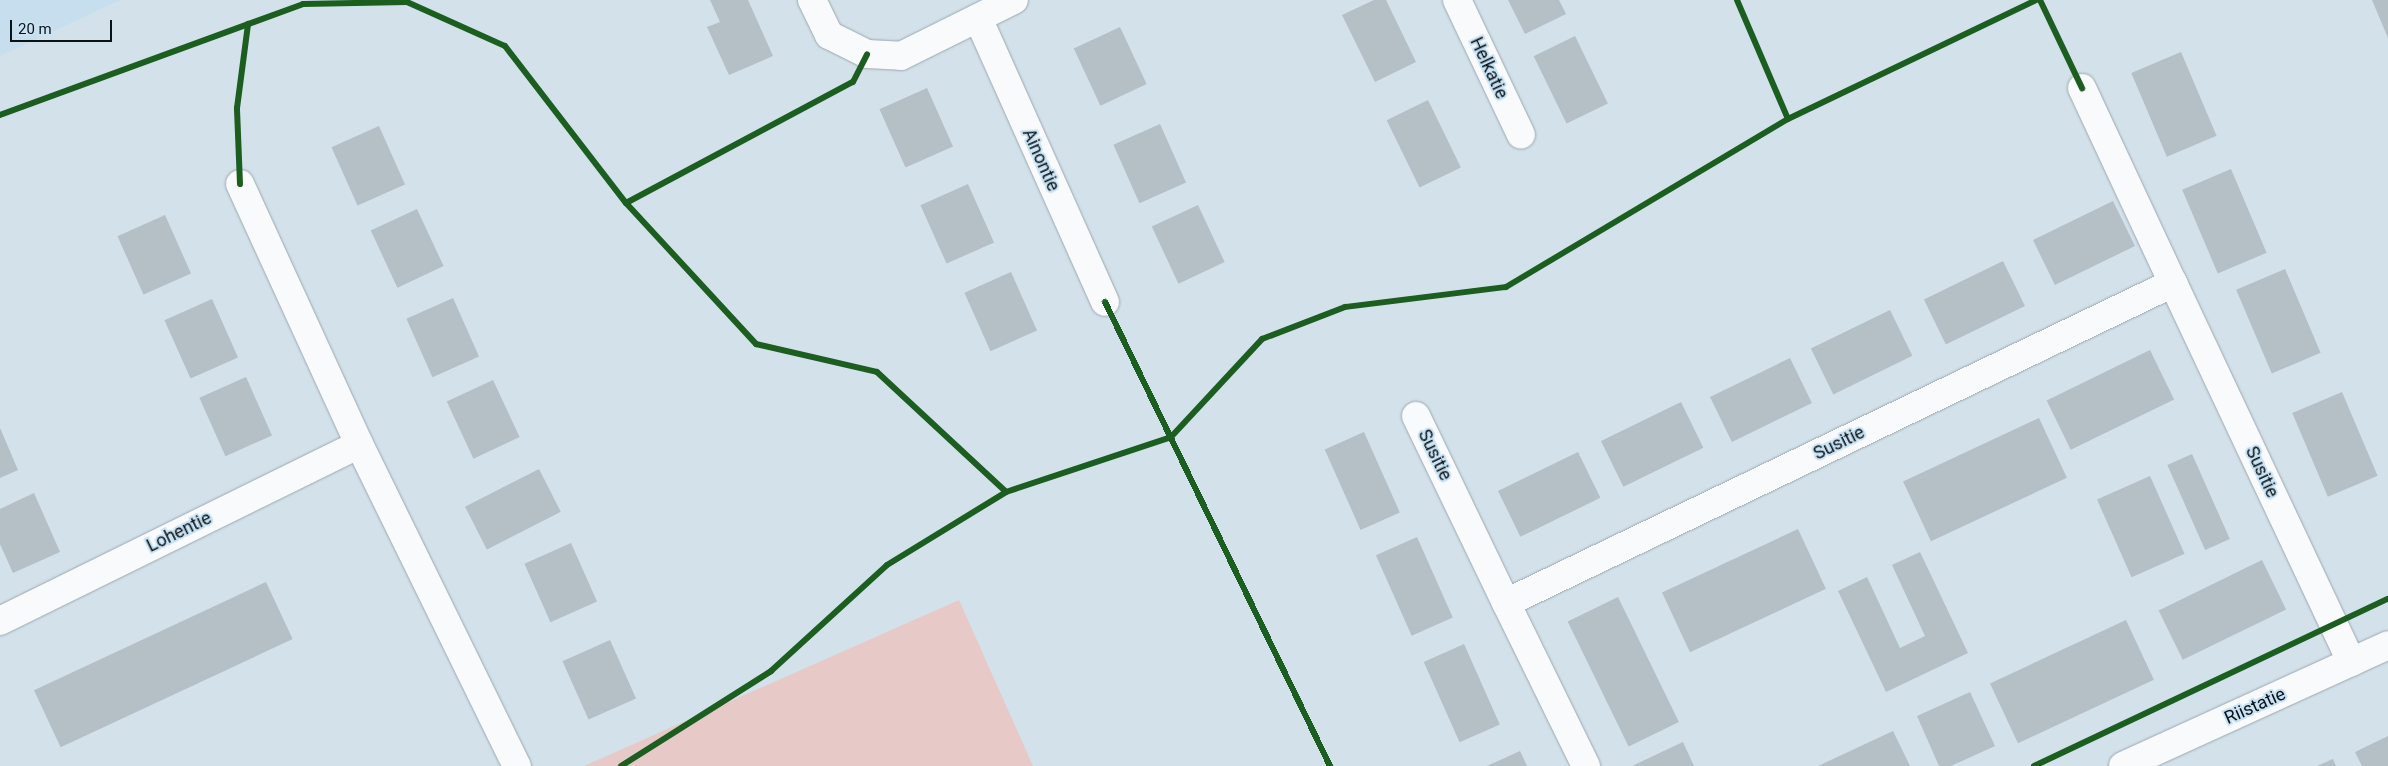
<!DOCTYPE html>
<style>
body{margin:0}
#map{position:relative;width:2388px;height:766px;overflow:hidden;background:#d3e1ea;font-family:Roboto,sans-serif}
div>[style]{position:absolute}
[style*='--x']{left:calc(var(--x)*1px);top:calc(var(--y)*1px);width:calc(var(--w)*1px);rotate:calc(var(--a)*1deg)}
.built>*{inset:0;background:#c6deee}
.green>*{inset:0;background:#e7cac7}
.building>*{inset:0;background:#b4bfc6;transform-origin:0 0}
.roads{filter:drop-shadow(0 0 1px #9da8af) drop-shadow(0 0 1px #9da8af)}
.minor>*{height:28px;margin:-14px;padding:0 14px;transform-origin:14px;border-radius:14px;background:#f8fafc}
.cycleway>*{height:6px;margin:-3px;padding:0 3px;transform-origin:3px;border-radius:3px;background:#1b5e20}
span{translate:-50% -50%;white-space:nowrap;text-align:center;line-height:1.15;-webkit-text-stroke:4px #c9e3f4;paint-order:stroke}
.street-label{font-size:18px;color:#091217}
.scale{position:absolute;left:10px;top:20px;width:102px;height:22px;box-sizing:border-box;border:2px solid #091217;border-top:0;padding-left:6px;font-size:15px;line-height:18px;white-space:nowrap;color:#091217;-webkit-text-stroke:4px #c9e3f4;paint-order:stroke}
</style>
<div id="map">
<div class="built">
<div style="clip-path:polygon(0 0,120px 0,0 56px)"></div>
</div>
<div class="green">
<div style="clip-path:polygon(959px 600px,1033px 766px,584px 766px)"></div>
</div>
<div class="building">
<div style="clip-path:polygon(710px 0,748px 0,773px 56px,729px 75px,707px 27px,720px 22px)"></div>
<div style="clip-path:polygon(1374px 0,1386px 0,1416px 62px,1375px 82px,1342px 15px)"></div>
<div style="clip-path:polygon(1508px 0,1559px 0,1566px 14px,1525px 34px)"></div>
<div style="clip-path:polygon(2372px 0,2388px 0,2388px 38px)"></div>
<div style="left:1120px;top:27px;width:63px;height:51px;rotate:65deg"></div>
<div style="left:1575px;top:36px;width:75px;height:46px;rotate:64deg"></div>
<div style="left:2181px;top:52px;width:91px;height:54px;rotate:67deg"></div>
<div style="left:927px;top:88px;width:64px;height:52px;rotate:66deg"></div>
<div style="left:1428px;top:100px;width:75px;height:46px;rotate:64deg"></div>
<div style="left:1160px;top:124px;width:64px;height:51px;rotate:66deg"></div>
<div style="left:379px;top:126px;width:64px;height:52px;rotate:66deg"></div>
<div style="left:2231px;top:169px;width:91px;height:53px;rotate:67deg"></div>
<div style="left:968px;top:184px;width:64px;height:52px;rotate:66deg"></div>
<div style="left:2113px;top:201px;width:50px;height:89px;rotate:64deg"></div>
<div style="left:1198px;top:205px;width:63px;height:51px;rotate:65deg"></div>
<div style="left:417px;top:209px;width:63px;height:51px;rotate:65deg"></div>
<div style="left:165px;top:215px;width:64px;height:52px;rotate:66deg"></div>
<div style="left:2003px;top:261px;width:50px;height:88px;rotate:64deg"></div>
<div style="left:2285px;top:269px;width:91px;height:53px;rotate:67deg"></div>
<div style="left:1011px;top:272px;width:64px;height:51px;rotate:66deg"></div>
<div style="left:453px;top:298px;width:64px;height:51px;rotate:66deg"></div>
<div style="left:212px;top:299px;width:64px;height:52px;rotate:66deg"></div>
<div style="left:1890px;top:310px;width:51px;height:88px;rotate:64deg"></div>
<div style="left:2150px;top:350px;width:55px;height:115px;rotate:64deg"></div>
<div style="left:1790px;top:358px;width:50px;height:89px;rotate:64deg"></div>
<div style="left:246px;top:377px;width:64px;height:51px;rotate:66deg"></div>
<div style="left:493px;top:380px;width:63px;height:51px;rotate:65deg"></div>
<div style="left:2342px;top:392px;width:91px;height:54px;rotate:67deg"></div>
<div style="left:1681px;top:402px;width:51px;height:89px;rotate:64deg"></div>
<div style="left:2039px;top:418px;width:66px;height:150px;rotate:65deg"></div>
<div style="clip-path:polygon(0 428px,18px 470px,0 478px)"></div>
<div style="left:1364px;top:432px;width:88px;height:43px;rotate:66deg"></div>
<div style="left:1578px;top:452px;width:51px;height:89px;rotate:64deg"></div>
<div style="left:2192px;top:454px;width:93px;height:27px;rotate:66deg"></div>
<div style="left:539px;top:469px;width:48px;height:83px;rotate:63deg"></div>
<div style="left:2150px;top:476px;width:85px;height:58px;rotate:66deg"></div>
<div style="clip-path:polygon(34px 493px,60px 552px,13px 573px,0 544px,0 509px)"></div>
<div style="left:1798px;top:529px;width:66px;height:150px;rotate:65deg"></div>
<div style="left:1417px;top:537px;width:88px;height:45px;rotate:66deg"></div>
<div style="left:571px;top:543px;width:64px;height:51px;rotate:66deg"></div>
<div style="clip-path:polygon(1920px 552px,1968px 653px,1886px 692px,1838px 591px,1867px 577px,1900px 648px,1925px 636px,1892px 565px)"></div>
<div style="left:2262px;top:560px;width:55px;height:115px;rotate:64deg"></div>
<div style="left:266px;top:582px;width:63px;height:256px;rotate:65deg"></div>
<div style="left:1618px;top:597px;width:139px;height:56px;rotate:64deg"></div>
<div style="left:2126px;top:620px;width:66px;height:150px;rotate:65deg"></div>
<div style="left:610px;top:640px;width:64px;height:52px;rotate:66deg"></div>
<div style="left:1464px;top:644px;width:88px;height:44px;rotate:66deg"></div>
<div style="clip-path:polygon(1970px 692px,1995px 746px,1951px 766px,1939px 766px,1917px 716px)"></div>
<div style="clip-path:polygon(1893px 731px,1910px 766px,1818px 766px)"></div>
<div style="clip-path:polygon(2388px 736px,2388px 766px,2362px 766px,2355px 752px)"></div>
<div style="clip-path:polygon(1683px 742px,1694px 766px,1632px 766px)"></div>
<div style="clip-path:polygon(1520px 751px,1527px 766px,1487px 766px)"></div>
<div style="clip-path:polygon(2333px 759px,2336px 766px,2317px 766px)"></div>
</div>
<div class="roads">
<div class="minor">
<div style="--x:812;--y:0;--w:39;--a:64"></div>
<div style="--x:829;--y:35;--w:42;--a:26.6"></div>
<div style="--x:867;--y:54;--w:34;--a:3"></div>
<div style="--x:901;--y:56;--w:126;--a:-26.4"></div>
<div style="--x:1457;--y:0;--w:149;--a:64.6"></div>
<div style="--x:978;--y:18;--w:311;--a:65.9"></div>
<div style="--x:2082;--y:88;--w:215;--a:65"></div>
<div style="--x:240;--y:184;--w:286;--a:65.4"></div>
<div style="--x:359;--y:444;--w:359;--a:63.9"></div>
<div style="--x:1416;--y:416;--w:208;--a:64.3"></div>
<div style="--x:0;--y:621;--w:400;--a:-26.2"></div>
<div style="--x:1586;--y:766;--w:182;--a:-116.1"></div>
<div style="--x:1506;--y:603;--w:740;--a:-25.63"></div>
<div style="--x:2173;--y:283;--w:419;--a:64.8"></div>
<div style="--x:2123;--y:766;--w:291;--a:-24.5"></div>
</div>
</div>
<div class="cycleway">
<div style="--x:1737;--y:0;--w:129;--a:66.8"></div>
<div style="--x:2040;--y:0;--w:98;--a:64.5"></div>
<div style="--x:0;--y:115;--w:323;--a:-20.1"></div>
<div style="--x:303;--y:4;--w:104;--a:-1.1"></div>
<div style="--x:407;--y:2;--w:107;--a:24.2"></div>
<div style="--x:505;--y:46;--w:198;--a:52.4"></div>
<div style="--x:626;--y:203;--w:192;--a:47.3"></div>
<div style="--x:756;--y:344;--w:124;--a:13"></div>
<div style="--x:877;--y:372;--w:176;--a:42.9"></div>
<div style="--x:1006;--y:492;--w:174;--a:-18.4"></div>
<div style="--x:1171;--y:437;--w:134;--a:-47.1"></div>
<div style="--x:1262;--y:339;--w:89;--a:-21.1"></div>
<div style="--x:1345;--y:307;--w:162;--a:-7.1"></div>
<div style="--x:1506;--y:287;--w:328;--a:-30.8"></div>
<div style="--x:1788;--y:119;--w:275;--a:-25.6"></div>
<div style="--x:240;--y:184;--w:76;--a:-92.3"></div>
<div style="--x:237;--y:108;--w:85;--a:-82.5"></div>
<div style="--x:626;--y:203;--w:257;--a:-28.1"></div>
<div style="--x:853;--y:82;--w:31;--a:-63"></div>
<div style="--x:1105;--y:302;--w:516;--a:64.13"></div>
<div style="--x:621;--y:766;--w:178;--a:-32.3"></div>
<div style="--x:771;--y:671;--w:157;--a:-42.4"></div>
<div style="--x:887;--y:565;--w:140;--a:-31.5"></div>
<div style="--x:2034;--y:766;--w:391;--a:-25.3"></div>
</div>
<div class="street-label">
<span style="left:1489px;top:68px;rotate:65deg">Helkatie</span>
<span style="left:1041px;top:160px;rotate:66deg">Ainontie</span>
<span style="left:1839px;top:443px;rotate:-26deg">Susitie</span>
<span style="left:1435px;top:455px;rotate:64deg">Susitie</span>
<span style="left:2262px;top:472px;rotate:65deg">Susitie</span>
<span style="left:179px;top:532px;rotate:-26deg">Lohentie</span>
<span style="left:2255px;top:706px;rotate:-24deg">Riistatie</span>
</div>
<div class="scale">20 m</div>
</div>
